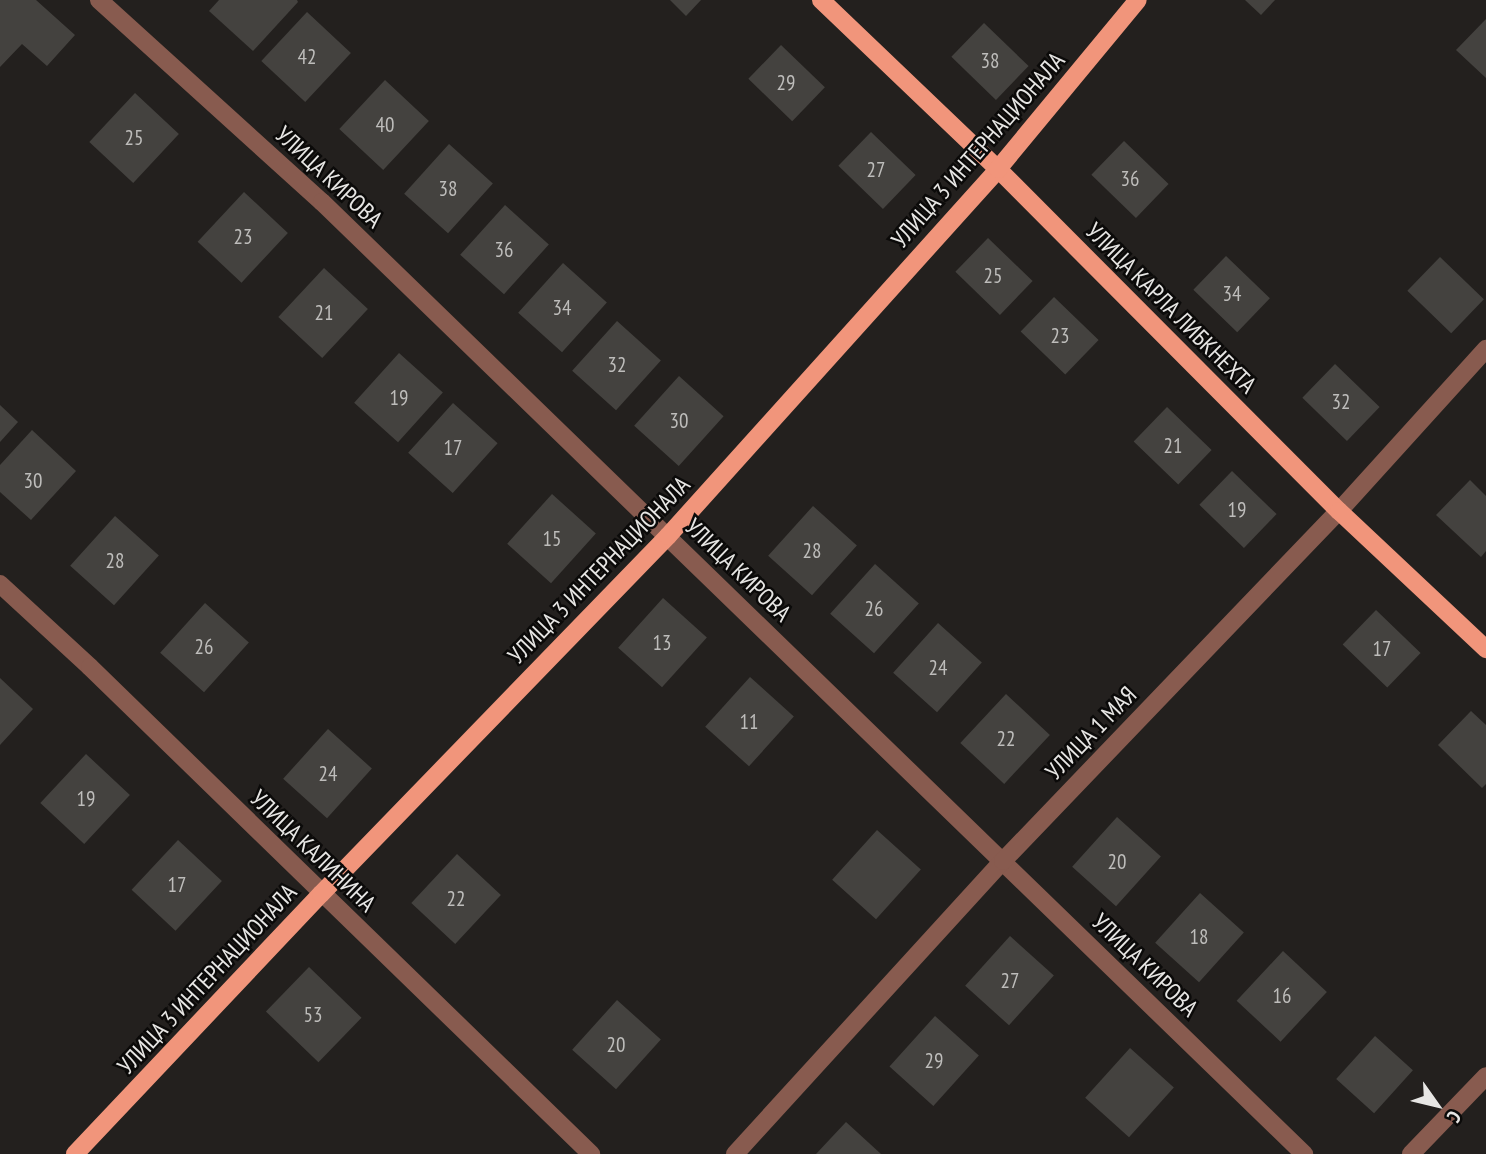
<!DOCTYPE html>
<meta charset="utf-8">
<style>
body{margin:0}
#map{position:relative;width:1486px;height:1154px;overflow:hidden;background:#23201e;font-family:"PT Sans Narrow",sans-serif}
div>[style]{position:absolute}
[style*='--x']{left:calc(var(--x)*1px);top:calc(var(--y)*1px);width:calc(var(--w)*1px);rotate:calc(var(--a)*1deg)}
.building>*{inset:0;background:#44423f;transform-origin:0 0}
.minor>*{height:18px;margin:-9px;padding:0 9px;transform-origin:9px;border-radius:9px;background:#885b4f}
.major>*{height:18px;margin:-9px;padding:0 9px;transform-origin:9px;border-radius:9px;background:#f1957b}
span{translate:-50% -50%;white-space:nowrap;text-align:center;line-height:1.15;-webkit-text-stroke:5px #0b0a09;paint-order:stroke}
.number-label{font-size:21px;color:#bebdbb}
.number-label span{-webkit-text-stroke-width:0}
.street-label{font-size:24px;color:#e7e6e4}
.north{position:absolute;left:1402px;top:1070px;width:70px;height:70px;-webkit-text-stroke:5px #0b0a09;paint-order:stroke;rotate:124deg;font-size:19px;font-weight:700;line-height:28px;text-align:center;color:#e7e6e4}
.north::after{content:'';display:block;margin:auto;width:24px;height:32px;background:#e7e6e4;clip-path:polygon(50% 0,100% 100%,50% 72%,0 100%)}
</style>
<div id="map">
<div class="building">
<div style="clip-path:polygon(0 0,36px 0,75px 35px,47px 66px,22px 44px,0 67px)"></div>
<div style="clip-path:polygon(219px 0,297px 0,298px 2px,253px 51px,209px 11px)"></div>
<div style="clip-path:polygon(670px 0,701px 0,686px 16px)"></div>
<div style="clip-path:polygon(1245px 0,1275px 0,1261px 15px)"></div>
<div style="left:307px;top:12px;width:60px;height:67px;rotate:43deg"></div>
<div style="clip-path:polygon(1486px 19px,1486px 78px,1456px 50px)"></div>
<div style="left:984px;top:23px;width:62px;height:47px;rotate:44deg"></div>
<div style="left:781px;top:45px;width:61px;height:47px;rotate:44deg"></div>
<div style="left:385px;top:80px;width:60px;height:67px;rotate:43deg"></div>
<div style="left:135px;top:93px;width:60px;height:67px;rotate:43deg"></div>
<div style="left:871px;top:132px;width:62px;height:47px;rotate:44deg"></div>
<div style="left:1124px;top:141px;width:62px;height:47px;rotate:44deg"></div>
<div style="left:449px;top:144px;width:59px;height:67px;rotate:42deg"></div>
<div style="left:244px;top:192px;width:60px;height:68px;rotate:43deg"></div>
<div style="left:505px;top:205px;width:59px;height:67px;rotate:42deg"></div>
<div style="left:988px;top:238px;width:62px;height:47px;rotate:44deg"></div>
<div style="left:1226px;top:256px;width:61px;height:47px;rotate:44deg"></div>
<div style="left:1440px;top:257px;width:61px;height:47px;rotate:44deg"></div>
<div style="left:563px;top:263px;width:59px;height:67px;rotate:42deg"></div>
<div style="left:324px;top:268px;width:60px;height:67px;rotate:43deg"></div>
<div style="left:1054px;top:297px;width:62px;height:48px;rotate:44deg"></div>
<div style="left:617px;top:321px;width:59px;height:67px;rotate:42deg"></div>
<div style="left:399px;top:353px;width:59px;height:67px;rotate:42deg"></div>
<div style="left:1335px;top:364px;width:62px;height:47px;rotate:44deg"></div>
<div style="left:679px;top:376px;width:60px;height:67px;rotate:42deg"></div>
<div style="left:453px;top:403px;width:60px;height:67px;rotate:42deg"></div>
<div style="clip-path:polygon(0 405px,18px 422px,0 442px)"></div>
<div style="left:1167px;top:407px;width:62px;height:48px;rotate:44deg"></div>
<div style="clip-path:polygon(32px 430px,76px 471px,31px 520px,0 492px,0 465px)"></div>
<div style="left:1232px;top:471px;width:62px;height:47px;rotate:44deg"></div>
<div style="clip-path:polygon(1470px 480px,1486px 496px,1486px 551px,1481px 557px,1436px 515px)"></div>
<div style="left:552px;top:494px;width:59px;height:67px;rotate:42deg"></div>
<div style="left:813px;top:506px;width:59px;height:67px;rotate:42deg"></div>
<div style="left:115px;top:516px;width:59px;height:67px;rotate:42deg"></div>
<div style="left:875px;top:564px;width:59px;height:67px;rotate:42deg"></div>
<div style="left:663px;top:598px;width:59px;height:67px;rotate:42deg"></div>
<div style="left:205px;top:603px;width:59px;height:67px;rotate:42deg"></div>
<div style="left:1376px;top:610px;width:62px;height:48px;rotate:44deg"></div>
<div style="left:938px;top:623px;width:59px;height:67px;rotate:42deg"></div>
<div style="left:750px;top:677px;width:59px;height:67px;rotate:42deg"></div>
<div style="clip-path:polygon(0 678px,33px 709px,0 745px)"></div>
<div style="left:1006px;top:694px;width:60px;height:67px;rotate:43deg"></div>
<div style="clip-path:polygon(1471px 711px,1486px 725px,1486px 784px,1482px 788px,1438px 745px)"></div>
<div style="left:328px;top:729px;width:59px;height:67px;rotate:42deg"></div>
<div style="left:86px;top:754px;width:60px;height:67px;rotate:43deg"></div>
<div style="left:1117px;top:817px;width:59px;height:67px;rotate:42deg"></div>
<div style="left:877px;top:830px;width:59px;height:67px;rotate:42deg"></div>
<div style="left:178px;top:840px;width:60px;height:68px;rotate:43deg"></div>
<div style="left:457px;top:854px;width:60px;height:67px;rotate:43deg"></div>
<div style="left:1200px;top:893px;width:59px;height:67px;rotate:42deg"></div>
<div style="left:1010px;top:936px;width:59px;height:67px;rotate:42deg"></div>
<div style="left:1283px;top:951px;width:60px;height:68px;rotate:43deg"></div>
<div style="left:309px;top:967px;width:73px;height:62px;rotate:44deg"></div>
<div style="left:617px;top:1000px;width:59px;height:67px;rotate:42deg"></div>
<div style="left:935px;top:1016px;width:59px;height:68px;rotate:42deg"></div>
<div style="left:1375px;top:1036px;width:51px;height:58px;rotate:42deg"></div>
<div style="left:1130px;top:1048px;width:59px;height:67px;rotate:42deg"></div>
<div style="clip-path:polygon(846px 1122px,881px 1154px,816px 1154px)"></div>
</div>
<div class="minor">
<div style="--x:99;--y:0;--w:301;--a:42.2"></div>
<div style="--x:322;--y:202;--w:1368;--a:44.11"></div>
<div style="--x:0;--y:584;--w:122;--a:42.7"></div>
<div style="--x:90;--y:667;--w:699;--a:44.19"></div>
<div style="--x:735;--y:1154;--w:397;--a:-47.6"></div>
<div style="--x:1003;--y:861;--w:485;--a:-46.2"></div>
<div style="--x:1339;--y:511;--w:219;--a:-47.8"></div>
<div style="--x:1411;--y:1154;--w:108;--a:-46.1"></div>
</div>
<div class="major">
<div style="--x:821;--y:0;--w:245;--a:43.7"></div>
<div style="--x:998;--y:169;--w:483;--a:45.1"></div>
<div style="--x:1339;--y:511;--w:202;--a:43.2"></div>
<div style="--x:75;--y:1154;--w:358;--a:-46.6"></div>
<div style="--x:321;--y:894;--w:499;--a:-45.9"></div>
<div style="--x:668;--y:536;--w:494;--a:-48"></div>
<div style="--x:998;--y:169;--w:219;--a:-50.4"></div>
</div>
<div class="number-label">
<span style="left:307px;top:57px">42</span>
<span style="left:990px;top:61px">38</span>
<span style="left:786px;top:83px">29</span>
<span style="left:385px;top:125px">40</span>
<span style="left:134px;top:138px">25</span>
<span style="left:876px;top:170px">27</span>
<span style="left:1130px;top:179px">36</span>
<span style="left:448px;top:189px">38</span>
<span style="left:243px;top:237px">23</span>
<span style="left:504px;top:250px">36</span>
<span style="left:993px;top:276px">25</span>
<span style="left:1232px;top:294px">34</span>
<span style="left:562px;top:308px">34</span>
<span style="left:324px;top:313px">21</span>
<span style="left:1060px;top:336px">23</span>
<span style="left:617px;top:365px">32</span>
<span style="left:399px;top:398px">19</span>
<span style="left:1341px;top:402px">32</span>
<span style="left:679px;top:421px">30</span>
<span style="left:1173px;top:446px">21</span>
<span style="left:453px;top:448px">17</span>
<span style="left:33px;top:481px">30</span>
<span style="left:1237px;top:510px">19</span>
<span style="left:552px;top:539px">15</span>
<span style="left:812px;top:551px">28</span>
<span style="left:115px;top:561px">28</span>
<span style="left:874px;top:609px">26</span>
<span style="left:662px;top:643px">13</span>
<span style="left:204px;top:647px">26</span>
<span style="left:1382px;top:649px">17</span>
<span style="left:938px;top:668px">24</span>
<span style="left:749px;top:722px">11</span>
<span style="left:1006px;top:739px">22</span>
<span style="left:328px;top:774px">24</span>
<span style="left:86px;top:799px">19</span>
<span style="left:1117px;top:862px">20</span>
<span style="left:177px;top:885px">17</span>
<span style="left:456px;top:899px">22</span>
<span style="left:1199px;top:937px">18</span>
<span style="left:1010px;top:981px">27</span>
<span style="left:1282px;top:996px">16</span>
<span style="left:313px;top:1015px">53</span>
<span style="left:616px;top:1045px">20</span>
<span style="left:934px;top:1061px">29</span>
</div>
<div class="street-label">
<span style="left:978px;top:150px;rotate:-49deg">УЛИЦА 3 ИНТЕРНАЦИОНАЛА</span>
<span style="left:329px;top:177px;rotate:43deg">УЛИЦА КИРОВА</span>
<span style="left:1171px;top:308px;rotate:45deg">УЛИЦА КАРЛА ЛИБКНЕХТА</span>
<span style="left:599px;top:570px;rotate:-46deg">УЛИЦА 3 ИНТЕРНАЦИОНАЛА</span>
<span style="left:738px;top:570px;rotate:44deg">УЛИЦА КИРОВА</span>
<span style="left:1091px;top:733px;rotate:-46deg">УЛИЦА 1 МАЯ</span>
<span style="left:313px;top:851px;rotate:44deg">УЛИЦА КАЛИНИНА</span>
<span style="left:1145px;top:965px;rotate:44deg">УЛИЦА КИРОВА</span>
<span style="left:207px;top:979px;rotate:-47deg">УЛИЦА 3 ИНТЕРНАЦИОНАЛА</span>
</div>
<div class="north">С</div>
</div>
